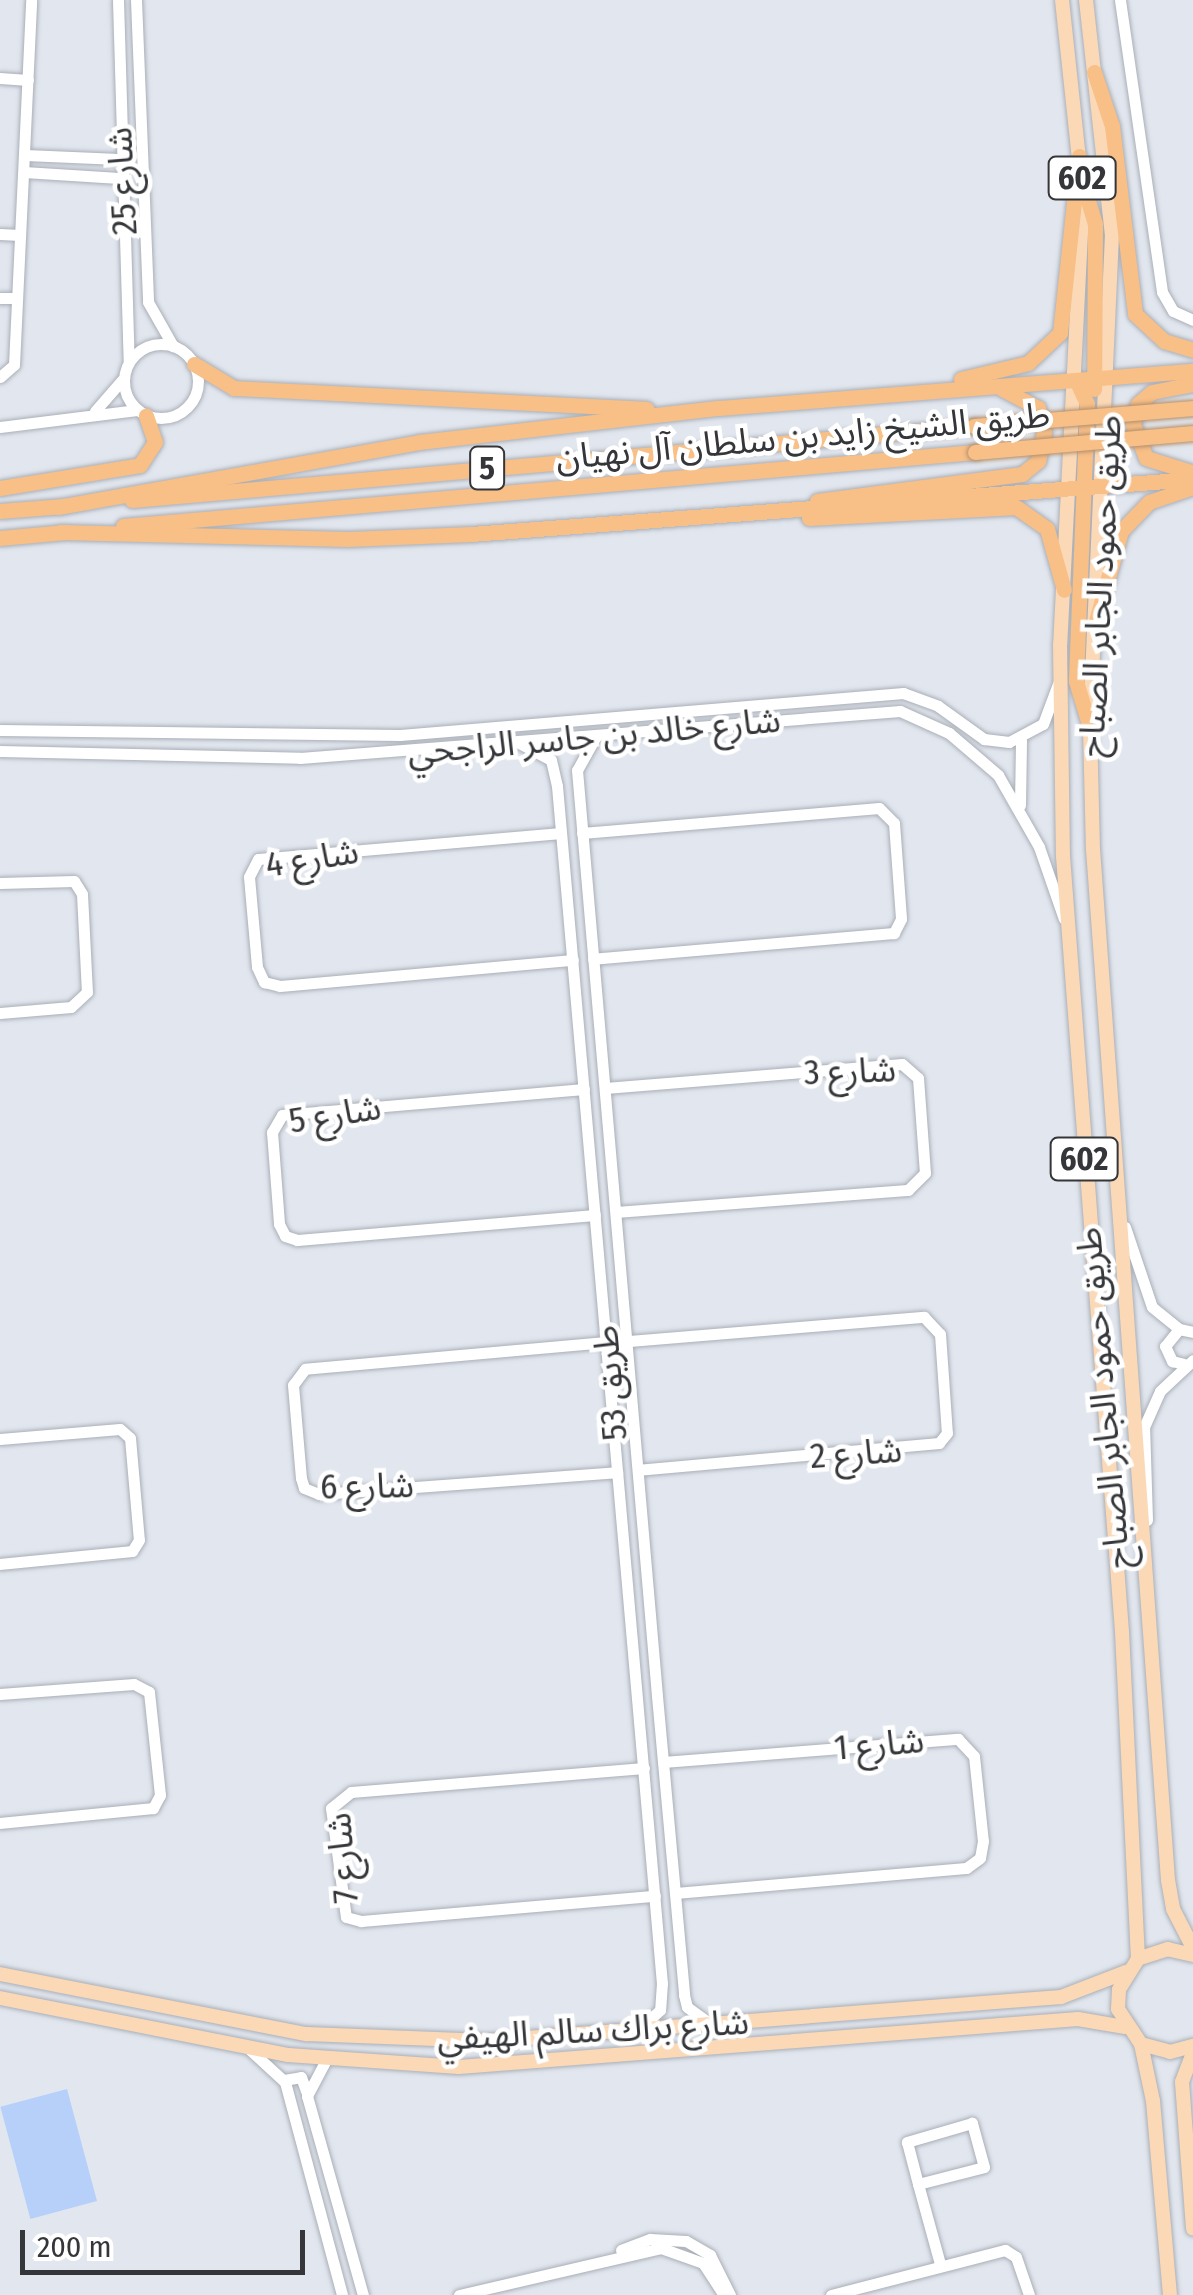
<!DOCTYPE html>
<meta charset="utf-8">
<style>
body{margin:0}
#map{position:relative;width:1193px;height:2295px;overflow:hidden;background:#e2e7ef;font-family:"Fira Sans Condensed","Noto Sans Arabic",sans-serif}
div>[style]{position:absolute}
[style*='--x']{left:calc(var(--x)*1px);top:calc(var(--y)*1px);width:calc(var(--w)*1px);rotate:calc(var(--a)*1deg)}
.green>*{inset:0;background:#b7d0f9;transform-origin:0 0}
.roads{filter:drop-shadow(0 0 2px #aaafb7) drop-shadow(0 0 2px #aaafb7)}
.minor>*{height:11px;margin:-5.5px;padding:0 5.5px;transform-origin:5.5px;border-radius:5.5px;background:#fff}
.minor>.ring{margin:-5.5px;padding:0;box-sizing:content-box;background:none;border:11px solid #fff;border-radius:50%}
.major>*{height:14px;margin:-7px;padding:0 7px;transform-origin:7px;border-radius:7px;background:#fbd9b7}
.highway>*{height:15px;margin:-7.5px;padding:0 7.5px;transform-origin:7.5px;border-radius:7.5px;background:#f8bf87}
.bridges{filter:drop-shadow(0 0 2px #b38f6c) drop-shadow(0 0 2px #b38f6c)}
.highway-bridge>*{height:15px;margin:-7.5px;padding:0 7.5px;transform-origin:7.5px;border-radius:7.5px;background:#f8bf87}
span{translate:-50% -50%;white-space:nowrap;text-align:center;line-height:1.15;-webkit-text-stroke:9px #fff;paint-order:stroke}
.shield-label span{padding:2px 8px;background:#fff;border:2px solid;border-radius:8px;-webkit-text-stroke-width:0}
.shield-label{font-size:32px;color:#343639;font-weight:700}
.street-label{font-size:35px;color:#343639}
.scale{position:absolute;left:20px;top:2230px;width:285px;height:45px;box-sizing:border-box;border:5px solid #343639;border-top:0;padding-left:12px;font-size:30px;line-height:35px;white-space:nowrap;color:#343639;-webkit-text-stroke:8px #fff;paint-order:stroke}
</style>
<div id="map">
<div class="green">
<div style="left:67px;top:2089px;width:116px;height:69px;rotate:75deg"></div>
</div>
<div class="roads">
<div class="minor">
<div style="--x:118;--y:0;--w:361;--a:88.3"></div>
<div style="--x:136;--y:0;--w:302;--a:87.7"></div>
<div style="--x:148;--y:302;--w:51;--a:60.4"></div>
<div style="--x:1120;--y:0;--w:295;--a:81.8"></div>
<div style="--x:1162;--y:292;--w:22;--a:60"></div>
<div style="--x:1173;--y:311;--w:22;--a:24"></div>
<div style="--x:0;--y:78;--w:28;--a:4"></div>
<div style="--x:25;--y:155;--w:94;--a:2.4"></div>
<div style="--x:24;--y:172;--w:95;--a:3.6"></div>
<div style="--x:0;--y:234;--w:20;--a:3"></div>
<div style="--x:0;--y:298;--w:16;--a:0"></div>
<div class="ring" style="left:124px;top:344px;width:63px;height:63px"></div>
<div style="--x:0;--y:377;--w:18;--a:-41"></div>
<div style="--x:14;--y:365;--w:365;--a:-87.3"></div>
<div style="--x:95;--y:411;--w:41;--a:-48.9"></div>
<div style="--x:0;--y:427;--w:138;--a:-7.1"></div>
<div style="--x:0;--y:730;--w:400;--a:0.7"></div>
<div style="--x:400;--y:735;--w:505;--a:-4.77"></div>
<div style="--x:903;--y:693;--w:37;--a:20"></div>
<div style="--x:938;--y:706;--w:57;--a:35.7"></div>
<div style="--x:984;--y:739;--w:25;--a:7"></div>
<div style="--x:1009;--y:742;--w:38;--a:-28"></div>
<div style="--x:1043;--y:724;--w:46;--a:-69.6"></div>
<div style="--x:596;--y:736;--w:39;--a:119"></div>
<div style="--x:577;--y:770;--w:929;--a:85.06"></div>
<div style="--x:657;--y:1696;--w:300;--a:84.8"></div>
<div style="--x:684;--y:1995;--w:12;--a:76"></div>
<div style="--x:687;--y:2007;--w:26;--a:36"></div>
<div style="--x:519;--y:743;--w:36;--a:28"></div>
<div style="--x:551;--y:760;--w:27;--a:77"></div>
<div style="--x:557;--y:786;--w:1202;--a:84.99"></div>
<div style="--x:662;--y:1983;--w:27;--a:94"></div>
<div style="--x:660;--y:2010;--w:27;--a:138"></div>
<div style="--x:0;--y:751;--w:300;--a:1.3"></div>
<div style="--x:300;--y:758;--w:602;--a:-4.48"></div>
<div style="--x:900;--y:711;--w:54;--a:24.2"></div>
<div style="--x:949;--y:733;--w:65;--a:40.6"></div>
<div style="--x:998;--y:775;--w:83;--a:60.3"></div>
<div style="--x:1039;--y:847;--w:76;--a:70.9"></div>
<div style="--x:1020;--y:805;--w:65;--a:-89.1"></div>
<div style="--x:561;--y:833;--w:304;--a:175.1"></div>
<div style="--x:258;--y:859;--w:20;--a:117"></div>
<div style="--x:249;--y:877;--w:90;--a:84.9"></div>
<div style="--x:257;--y:967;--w:17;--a:65"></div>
<div style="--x:264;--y:982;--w:16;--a:14"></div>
<div style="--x:280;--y:986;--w:294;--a:-5.1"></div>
<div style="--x:582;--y:833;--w:298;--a:-4.8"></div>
<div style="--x:879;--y:808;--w:21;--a:45"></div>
<div style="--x:894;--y:823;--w:96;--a:85.8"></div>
<div style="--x:901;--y:919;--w:16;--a:117"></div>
<div style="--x:894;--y:933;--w:302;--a:175.1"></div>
<div style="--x:0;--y:883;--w:74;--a:-1.5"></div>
<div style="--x:74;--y:881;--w:15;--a:58"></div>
<div style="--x:82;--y:894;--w:98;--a:87.1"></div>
<div style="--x:87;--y:992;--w:22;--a:137"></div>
<div style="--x:71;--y:1007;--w:71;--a:175.2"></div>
<div style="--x:605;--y:1088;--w:298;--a:-4.6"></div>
<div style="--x:902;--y:1064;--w:21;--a:41"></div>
<div style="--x:918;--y:1078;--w:95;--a:85.8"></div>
<div style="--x:925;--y:1173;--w:24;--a:135"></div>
<div style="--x:908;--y:1190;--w:291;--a:175.7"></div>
<div style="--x:584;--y:1089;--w:303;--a:175.1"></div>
<div style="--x:282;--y:1115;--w:20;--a:120"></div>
<div style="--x:272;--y:1132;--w:92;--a:85.6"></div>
<div style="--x:279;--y:1224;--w:13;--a:63"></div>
<div style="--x:285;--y:1236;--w:13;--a:18"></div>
<div style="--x:297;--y:1240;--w:299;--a:-4.8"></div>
<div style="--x:1125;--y:1227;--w:84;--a:71.4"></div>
<div style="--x:1152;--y:1307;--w:35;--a:39"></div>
<div style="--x:1179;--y:1329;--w:14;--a:12"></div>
<div style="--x:1179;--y:1329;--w:22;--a:129"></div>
<div style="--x:1165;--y:1346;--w:17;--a:65"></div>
<div style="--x:1172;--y:1361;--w:12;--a:14"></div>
<div style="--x:629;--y:1341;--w:296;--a:-4.7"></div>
<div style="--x:924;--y:1317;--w:23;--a:47"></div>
<div style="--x:940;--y:1334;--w:99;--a:86"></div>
<div style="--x:947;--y:1433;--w:13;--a:129"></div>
<div style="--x:939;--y:1443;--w:301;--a:174.9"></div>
<div style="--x:606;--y:1342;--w:302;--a:174.9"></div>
<div style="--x:305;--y:1369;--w:20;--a:127"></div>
<div style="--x:293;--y:1385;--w:93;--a:85.1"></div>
<div style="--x:301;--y:1478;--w:10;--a:73"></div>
<div style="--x:304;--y:1488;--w:16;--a:22"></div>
<div style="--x:319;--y:1494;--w:299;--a:-4.2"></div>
<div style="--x:0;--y:1439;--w:120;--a:-4.8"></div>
<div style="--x:120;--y:1429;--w:13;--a:42"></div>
<div style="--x:130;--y:1438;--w:102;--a:85"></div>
<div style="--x:139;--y:1540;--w:13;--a:122"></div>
<div style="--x:132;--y:1551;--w:133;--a:174.4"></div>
<div style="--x:1147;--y:1520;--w:93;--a:-91.8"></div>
<div style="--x:1144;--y:1427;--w:39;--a:-66"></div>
<div style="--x:1160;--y:1391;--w:45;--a:-43.2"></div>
<div style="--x:0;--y:1694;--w:134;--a:-4.3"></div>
<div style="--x:134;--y:1684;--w:17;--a:28"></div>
<div style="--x:149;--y:1692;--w:104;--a:83.9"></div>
<div style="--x:160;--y:1795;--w:15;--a:118"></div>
<div style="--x:153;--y:1808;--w:154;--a:174.4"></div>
<div style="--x:663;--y:1762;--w:296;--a:-4.5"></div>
<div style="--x:958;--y:1739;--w:23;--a:47"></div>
<div style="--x:974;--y:1756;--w:85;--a:84"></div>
<div style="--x:983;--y:1841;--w:17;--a:100"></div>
<div style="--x:980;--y:1858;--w:17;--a:144"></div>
<div style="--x:966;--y:1868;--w:292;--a:175.1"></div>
<div style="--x:644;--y:1768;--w:294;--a:175.3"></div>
<div style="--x:351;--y:1792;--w:26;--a:141"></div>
<div style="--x:331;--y:1808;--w:110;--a:82.2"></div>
<div style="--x:346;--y:1917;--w:16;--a:15"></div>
<div style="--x:361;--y:1921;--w:295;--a:-4.9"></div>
<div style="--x:249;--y:2049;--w:49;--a:42.5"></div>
<div style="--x:285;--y:2082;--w:220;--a:75"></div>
<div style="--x:327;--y:2058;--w:43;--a:117.8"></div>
<div style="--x:307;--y:2096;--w:207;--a:74.3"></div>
<div style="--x:284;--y:2080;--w:17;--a:-10"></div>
<div style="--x:301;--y:2077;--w:15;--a:70"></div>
<div style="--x:918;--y:2184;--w:68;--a:-14.4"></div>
<div style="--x:984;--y:2167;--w:46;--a:-105.3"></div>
<div style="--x:972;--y:2123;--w:68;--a:163.7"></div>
<div style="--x:907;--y:2142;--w:43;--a:75.3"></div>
<div style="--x:918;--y:2184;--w:83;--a:74.6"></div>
<div style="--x:621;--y:2250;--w:31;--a:-21"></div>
<div style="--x:650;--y:2239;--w:36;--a:3"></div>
<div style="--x:686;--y:2241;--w:28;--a:30"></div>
<div style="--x:710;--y:2255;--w:45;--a:63.4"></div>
<div style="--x:459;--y:2295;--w:207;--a:-13.1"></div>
<div style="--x:661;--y:2248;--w:45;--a:19.7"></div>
<div style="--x:703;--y:2263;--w:38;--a:57"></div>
<div style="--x:831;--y:2295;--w:180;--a:-14.5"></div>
<div style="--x:1005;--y:2250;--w:13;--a:32"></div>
<div style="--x:1016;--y:2257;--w:40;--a:71.1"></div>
</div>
<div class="major">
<div style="--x:1062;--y:0;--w:169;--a:83.9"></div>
<div style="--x:1086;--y:0;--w:236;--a:83.7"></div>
<div style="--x:1112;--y:235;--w:493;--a:92.6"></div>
<div style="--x:1090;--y:728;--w:121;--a:88.6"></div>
<div style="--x:1093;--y:849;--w:1034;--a:85.84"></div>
<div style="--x:1168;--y:1880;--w:29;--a:80"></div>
<div style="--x:1173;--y:1909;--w:44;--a:62.9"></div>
<div style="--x:1083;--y:194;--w:451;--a:92.9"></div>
<div style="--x:1060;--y:644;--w:212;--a:89.2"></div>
<div style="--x:1063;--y:856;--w:778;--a:85.65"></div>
<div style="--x:1122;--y:1632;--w:327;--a:87.2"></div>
<div style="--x:1193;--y:1955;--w:26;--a:-167"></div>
<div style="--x:1168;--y:1949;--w:32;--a:162"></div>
<div style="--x:1138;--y:1959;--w:36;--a:122"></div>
<div style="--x:1119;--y:1990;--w:19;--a:93"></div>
<div style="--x:1118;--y:2009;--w:42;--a:56.7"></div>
<div style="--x:1141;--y:2044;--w:30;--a:15"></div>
<div style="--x:1170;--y:2052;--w:24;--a:-15"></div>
<div style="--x:0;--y:1974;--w:313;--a:11.1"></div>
<div style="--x:307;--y:2034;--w:180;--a:2.2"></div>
<div style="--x:487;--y:2041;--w:576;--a:-4.38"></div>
<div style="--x:1061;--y:1997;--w:70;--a:-21"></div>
<div style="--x:0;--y:1998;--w:294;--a:11.2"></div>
<div style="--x:288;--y:2055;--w:171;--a:4"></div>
<div style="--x:459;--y:2067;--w:621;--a:-4.43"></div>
<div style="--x:1078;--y:2019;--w:48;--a:9.7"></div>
<div style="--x:1141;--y:2044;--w:58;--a:78.1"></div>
<div style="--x:1153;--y:2101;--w:195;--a:85"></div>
<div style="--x:1193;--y:2053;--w:31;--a:111"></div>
<div style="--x:1182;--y:2082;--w:147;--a:85.7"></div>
</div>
<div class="highway">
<div style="--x:1094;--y:72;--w:57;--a:71.6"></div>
<div style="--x:1112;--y:126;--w:189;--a:83"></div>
<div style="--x:1135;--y:314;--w:40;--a:43"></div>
<div style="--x:1164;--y:341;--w:30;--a:17"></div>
<div style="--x:1083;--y:184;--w:42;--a:73.3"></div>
<div style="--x:1095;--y:224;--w:165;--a:90.3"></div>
<div style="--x:194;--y:364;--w:47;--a:31"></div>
<div style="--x:234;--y:388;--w:413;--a:2.9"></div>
<div style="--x:961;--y:379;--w:69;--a:-13.4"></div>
<div style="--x:1028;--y:363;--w:44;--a:-43.2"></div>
<div style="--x:1060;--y:333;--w:178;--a:-83.9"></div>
<div style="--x:1076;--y:380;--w:26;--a:65"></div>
<div style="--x:1087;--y:404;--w:277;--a:92.3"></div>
<div style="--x:1076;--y:681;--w:49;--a:73.4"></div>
<div style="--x:1191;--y:472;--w:47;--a:-162.7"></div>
<div style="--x:1146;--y:458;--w:36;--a:-111"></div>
<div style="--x:1133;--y:424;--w:21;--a:-76"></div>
<div style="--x:1138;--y:404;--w:18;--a:-41"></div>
<div style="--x:1152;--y:392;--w:42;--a:-11"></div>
<div style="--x:0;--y:488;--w:142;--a:-9.3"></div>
<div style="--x:140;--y:465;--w:27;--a:-57"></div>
<div style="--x:155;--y:442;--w:28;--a:-109"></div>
<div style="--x:132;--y:500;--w:845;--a:-5.02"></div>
<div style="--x:817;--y:501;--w:207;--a:-7.5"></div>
<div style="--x:1022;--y:474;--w:21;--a:-39"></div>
<div style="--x:1038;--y:461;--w:29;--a:-78"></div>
<div style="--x:1044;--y:433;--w:26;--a:-103"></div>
<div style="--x:1038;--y:408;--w:40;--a:-152"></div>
<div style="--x:58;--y:507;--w:367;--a:-10.2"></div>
<div style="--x:419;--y:442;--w:302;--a:-6.5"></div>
<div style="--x:719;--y:408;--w:475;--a:-4.5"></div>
<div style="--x:0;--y:511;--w:64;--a:-4.5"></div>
<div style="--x:809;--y:518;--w:207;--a:-3"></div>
<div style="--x:1016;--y:507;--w:38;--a:35"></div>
<div style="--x:1047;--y:529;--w:63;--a:74.4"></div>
<div style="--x:123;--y:526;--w:855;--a:-4.96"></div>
<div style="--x:60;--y:532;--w:288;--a:1.4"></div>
<div style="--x:348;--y:539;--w:123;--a:-2.3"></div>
<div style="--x:471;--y:534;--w:724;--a:-4.36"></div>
<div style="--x:0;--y:538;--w:66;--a:-5.2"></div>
<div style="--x:1096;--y:621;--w:93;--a:-74.5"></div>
<div style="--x:1121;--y:531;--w:40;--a:-46"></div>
<div style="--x:1149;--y:502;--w:46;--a:-18.8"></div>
</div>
</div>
<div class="bridges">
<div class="highway-bridge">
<div style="--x:974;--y:426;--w:220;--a:-4.7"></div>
<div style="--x:975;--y:452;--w:219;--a:-5"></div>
</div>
</div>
<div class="shield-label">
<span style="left:1082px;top:178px">602</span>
<span style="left:487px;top:468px">5</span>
<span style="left:1084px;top:1159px">602</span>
</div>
<div class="street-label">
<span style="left:122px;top:181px;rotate:-93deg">شارع 25</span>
<span style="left:803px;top:436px;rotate:-5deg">طريق الشيخ زايد بن سلطان آل نهيان</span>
<span style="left:1100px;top:586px;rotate:-87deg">طريق حمود الجابر الصباح</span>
<span style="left:594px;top:736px;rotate:-5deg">شارع خالد بن جاسر الراجحي</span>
<span style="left:312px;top:858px;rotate:-9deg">شارع 4</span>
<span style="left:850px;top:1071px;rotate:-2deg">شارع 3</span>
<span style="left:335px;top:1114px;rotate:-9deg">شارع 5</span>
<span style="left:610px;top:1383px;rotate:-95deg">طريق 53</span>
<span style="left:1103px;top:1398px;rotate:-95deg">طريق حمود الجابر الصباح</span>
<span style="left:856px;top:1453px;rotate:-4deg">شارع 2</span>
<span style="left:367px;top:1486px;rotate:-1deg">شارع 6</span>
<span style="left:879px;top:1744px;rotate:-5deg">شارع 1</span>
<span style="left:342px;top:1858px;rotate:-95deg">شارع 7</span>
<span style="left:593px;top:2030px;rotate:-3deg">شارع براك سالم الهيفي</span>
</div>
<div class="scale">200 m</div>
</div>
